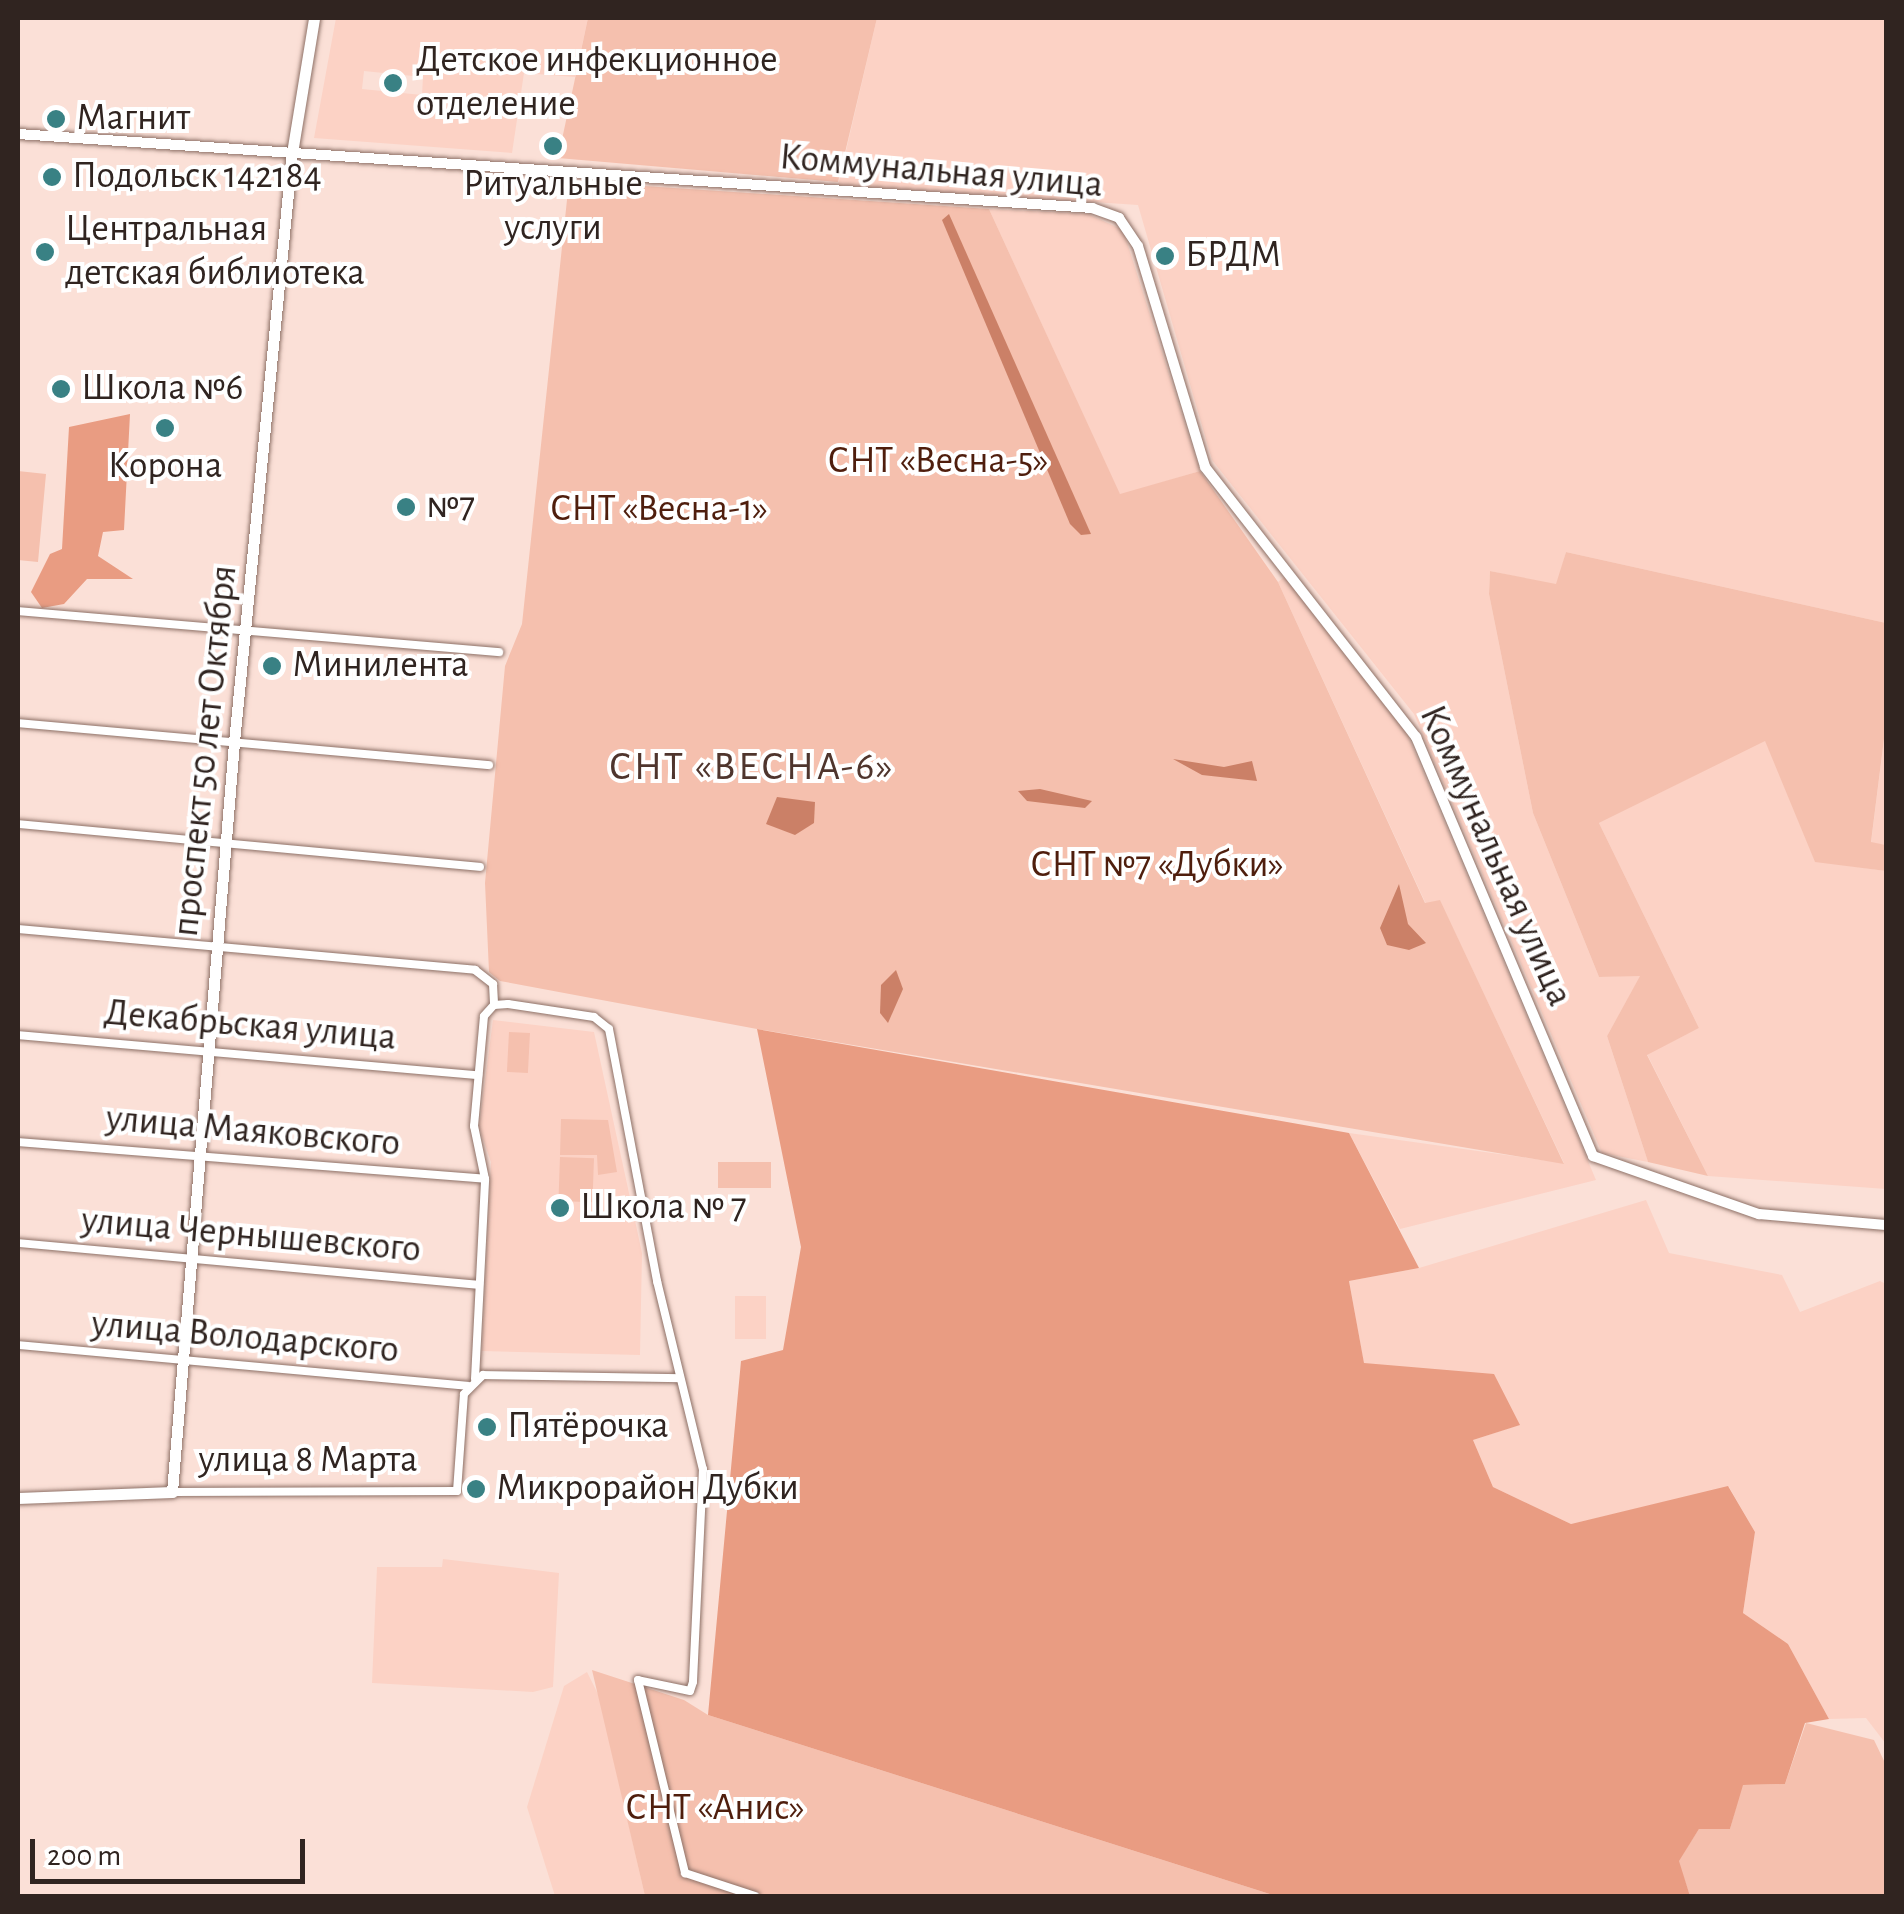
<!DOCTYPE html>
<meta charset="utf-8">
<style>
body{margin:0}
#map{position:relative;width:1904px;height:1914px;overflow:hidden;background:#fbe0d7;font-family:"Alegreya Sans",sans-serif}
div>[style]{position:absolute}
[style*='--x']{left:calc(var(--x)*1px);top:calc(var(--y)*1px);width:calc(var(--w)*1px);rotate:calc(var(--a)*1deg)}
.built>*{inset:0;background:#fcd2c5;transform-origin:0 0}
.green>*{inset:0;background:#f5c0ae;transform-origin:0 0}
.forest>*{inset:0;background:#e99c82}
.water>*{inset:0;background:#cb8067}
.roads{filter:drop-shadow(0 0 2px #8d7066) drop-shadow(0 0 2px #8d7066)}
.minor>*{height:8px;margin:-4px;padding:0 4px;transform-origin:4px;border-radius:4px;background:#fff}
.tertiary>*{height:10px;margin:-5px;padding:0 5px;transform-origin:5px;border-radius:5px;background:#fff}
.secondary>*{height:11px;margin:-5.5px;padding:0 5.5px;transform-origin:5.5px;border-radius:5.5px;background:#fff}
.dots>*{width:28px;height:28px;translate:-50% -50%;box-sizing:border-box;border:5px solid #fff;border-radius:50%}
span{translate:-50% -50%;white-space:nowrap;text-align:center;line-height:1.15;-webkit-text-stroke:8px #fff;paint-order:stroke}
.poi-label{font-size:38px;color:#302420}
.left{translate:0 -50%;text-align:left}
.street-label{font-size:38px;color:#302420}
.park-label{font-size:38px;color:#4f1e0d}
.neighbourhood-label{font-size:40px;color:#4f352d;letter-spacing:2.5px}
.frame{position:absolute;inset:0;border:20px solid #302420;pointer-events:none}
.scale{position:absolute;left:30px;top:1839px;width:275px;height:45px;box-sizing:border-box;border:5px solid #302420;border-top:0;padding-left:12px;font-size:30px;line-height:35px;white-space:nowrap;color:#302420;-webkit-text-stroke:8px #fff;paint-order:stroke}
</style>
<div id="map">
<div class="built">
<div style="clip-path:polygon(evenodd,336px 18px,588px 18px,575px 77px,524px 73px,512px 153px,314px 138px,336px 18px,364px 71px,423px 77px,422px 95px,362px 89px,364px 71px)"></div>
<div style="clip-path:polygon(877px 18px,1886px 18px,1886px 623px,1566px 552px,1557px 585px,1490px 571px,1489px 594px,1533px 813px,1599px 977px,1641px 975px,1607px 1036px,1648px 1162px,1602px 1153px,1414px 714px,1212px 460px,1138px 205px,838px 185px)"></div>
<div style="clip-path:polygon(989px 209px,1088px 214px,1123px 230px,1200px 471px,1120px 495px)"></div>
<div style="clip-path:polygon(1287px 575px,1399px 715px,1596px 1180px,1400px 1229px,1349px 1133px,1564px 1163px,1440px 901px,1426px 904px,1278px 582px)"></div>
<div style="clip-path:polygon(1886px 723px,1886px 845px,1871px 843px)"></div>
<div style="clip-path:polygon(1765px 740px,1815px 861px,1886px 871px,1886px 1189px,1708px 1176px,1647px 1054px,1699px 1028px,1599px 823px)"></div>
<div style="clip-path:polygon(493px 1020px,594px 1032px,642px 1253px,640px 1355px,482px 1351px,491px 1162px,479px 1127px)"></div>
<div style="clip-path:polygon(1646px 1200px,1669px 1253px,1782px 1275px,1800px 1312px,1880px 1281px,1886px 1284px,1886px 1744px,1866px 1718px,1829px 1719px,1788px 1644px,1743px 1613px,1755px 1532px,1729px 1487px,1571px 1524px,1493px 1487px,1473px 1440px,1519px 1425px,1364px 1364px,1349px 1281px,1419px 1268px)"></div>
<div style="left:735px;top:1296px;width:31px;height:43px"></div>
<div style="clip-path:polygon(443px 1559px,559px 1573px,553px 1687px,533px 1692px,372px 1683px,377px 1567px,442px 1567px)"></div>
<div style="clip-path:polygon(587px 1672px,599px 1696px,645px 1896px,555px 1896px,527px 1807px,564px 1686px)"></div>
</div>
<div class="green">
<div style="clip-path:polygon(588px 18px,877px 18px,838px 182px,558px 158px)"></div>
<div style="clip-path:polygon(569px 181px,989px 209px,1120px 494px,1200px 471px,1278px 582px,1425px 903px,1440px 900px,1564px 1164px,757px 1029px,500px 981px,489px 972px,485px 883px,505px 666px,522px 624px)"></div>
<div style="clip-path:polygon(18px 471px,46px 474px,38px 562px,18px 560px)"></div>
<div style="clip-path:polygon(1566px 552px,1886px 623px,1886px 723px,1871px 842px,1886px 845px,1886px 871px,1815px 862px,1765px 741px,1599px 823px,1699px 1028px,1647px 1055px,1708px 1176px,1648px 1162px,1607px 1036px,1640px 976px,1599px 977px,1533px 813px,1489px 594px,1490px 571px,1556px 584px)"></div>
<div style="left:509px;top:1032px;width:21px;height:40px;rotate:3deg"></div>
<div style="clip-path:polygon(561px 1119px,608px 1120px,617px 1172px,598px 1175px,597px 1155px,560px 1155px)"></div>
<div style="left:560px;top:1157px;width:34px;height:44px;rotate:2deg"></div>
<div style="left:718px;top:1162px;width:53px;height:26px"></div>
<div style="clip-path:polygon(592px 1670px,684px 1700px,708px 1715px,1276px 1896px,645px 1896px)"></div>
<div style="clip-path:polygon(1806px 1723px,1874px 1740px,1886px 1765px,1886px 1896px,1690px 1896px,1678px 1861px,1699px 1829px,1730px 1829px,1742px 1785px,1785px 1784px)"></div>
</div>
<div class="forest">
<div style="clip-path:polygon(130px 414px,124px 530px,103px 532px,98px 556px,133px 579px,87px 579px,64px 604px,42px 608px,31px 592px,50px 554px,62px 549px,69px 427px)"></div>
<div style="clip-path:polygon(757px 1029px,1349px 1133px,1419px 1268px,1349px 1281px,1364px 1363px,1494px 1374px,1520px 1425px,1473px 1440px,1493px 1487px,1571px 1524px,1728px 1486px,1755px 1532px,1743px 1613px,1788px 1644px,1829px 1719px,1805px 1723px,1785px 1784px,1743px 1785px,1730px 1829px,1699px 1829px,1679px 1861px,1690px 1896px,1276px 1896px,708px 1715px,741px 1361px,783px 1350px,801px 1247px)"></div>
</div>
<div class="water">
<div style="clip-path:polygon(949px 214px,1091px 534px,1081px 535px,1070px 524px,942px 220px)"></div>
<div style="clip-path:polygon(1173px 759px,1224px 767px,1252px 761px,1257px 781px,1202px 775px)"></div>
<div style="clip-path:polygon(1040px 789px,1092px 801px,1085px 808px,1027px 801px,1018px 791px)"></div>
<div style="clip-path:polygon(777px 797px,815px 802px,814px 823px,795px 835px,766px 824px)"></div>
<div style="clip-path:polygon(1399px 884px,1408px 924px,1426px 943px,1409px 950px,1387px 945px,1380px 928px)"></div>
<div style="clip-path:polygon(896px 970px,903px 989px,888px 1023px,880px 1013px,881px 985px)"></div>
</div>
<div class="roads">
<div class="minor">
<div style="--x:18;--y:611;--w:483;--a:4.9"></div>
<div style="--x:18;--y:723;--w:473;--a:5.1"></div>
<div style="--x:18;--y:824;--w:464;--a:5.3"></div>
<div style="--x:18;--y:929;--w:459;--a:5.1"></div>
<div style="--x:475;--y:970;--w:23;--a:38"></div>
<div style="--x:493;--y:984;--w:21;--a:87"></div>
<div style="--x:18;--y:1035;--w:462;--a:5"></div>
<div style="--x:18;--y:1142;--w:468;--a:4.5"></div>
<div style="--x:18;--y:1243;--w:463;--a:5.2"></div>
<div style="--x:18;--y:1345;--w:452;--a:5.2"></div>
<div style="--x:475;--y:1379;--w:200;--a:-87.1"></div>
<div style="--x:485;--y:1179;--w:54;--a:-101.7"></div>
<div style="--x:474;--y:1126;--w:110;--a:-84.8"></div>
<div style="--x:484;--y:1016;--w:15;--a:-48"></div>
<div style="--x:494;--y:1005;--w:14;--a:-4"></div>
<div style="--x:508;--y:1004;--w:87;--a:8.6"></div>
<div style="--x:594;--y:1017;--w:19;--a:39"></div>
<div style="--x:609;--y:1029;--w:257;--a:79.2"></div>
<div style="--x:657;--y:1281;--w:194;--a:76.3"></div>
<div style="--x:703;--y:1469;--w:213;--a:92.7"></div>
<div style="--x:693;--y:1682;--w:9;--a:108"></div>
<div style="--x:690;--y:1691;--w:53;--a:-168.1"></div>
<div style="--x:638;--y:1680;--w:199;--a:76.3"></div>
<div style="--x:685;--y:1873;--w:74;--a:18.2"></div>
<div style="--x:172;--y:1492;--w:285;--a:-0.2"></div>
<div style="--x:457;--y:1491;--w:97;--a:-85.9"></div>
<div style="--x:464;--y:1394;--w:27;--a:-45"></div>
<div style="--x:483;--y:1375;--w:196;--a:0.9"></div>
</div>
<div class="tertiary">
<div style="--x:18;--y:134;--w:1077;--a:3.94"></div>
<div style="--x:1092;--y:208;--w:29;--a:20"></div>
<div style="--x:1119;--y:218;--w:34;--a:56"></div>
<div style="--x:1138;--y:246;--w:231;--a:73.1"></div>
<div style="--x:1205;--y:467;--w:343;--a:52"></div>
<div style="--x:1416;--y:737;--w:455;--a:67.1"></div>
<div style="--x:1593;--y:1156;--w:176;--a:19.3"></div>
<div style="--x:1759;--y:1214;--w:127;--a:5"></div>
</div>
<div class="secondary">
<div style="--x:18;--y:1498;--w:154;--a:-2.2"></div>
<div style="--x:172;--y:1492;--w:753;--a:-85.27"></div>
<div style="--x:234;--y:742;--w:592;--a:-84.38"></div>
<div style="--x:292;--y:153;--w:137;--a:-80.7"></div>
</div>
</div>
<div class="dots">
<div style="left:393px;top:83px;background:#398184"></div>
<div style="left:56px;top:119px;background:#398184"></div>
<div style="left:553px;top:146px;background:#398184"></div>
<div style="left:52px;top:177px;background:#398184"></div>
<div style="left:45px;top:252px;background:#398184"></div>
<div style="left:1165px;top:256px;background:#398184"></div>
<div style="left:61px;top:389px;background:#398184"></div>
<div style="left:165px;top:428px;background:#398184"></div>
<div style="left:406px;top:507px;background:#398184"></div>
<div style="left:272px;top:666px;background:#398184"></div>
<div style="left:560px;top:1208px;background:#398184"></div>
<div style="left:487px;top:1427px;background:#398184"></div>
<div style="left:476px;top:1489px;background:#398184"></div>
</div>
<div class="poi-label">
<span class="left" style="left:416px;top:83px">Детское инфекционное<br>отделение</span>
<span class="left" style="left:76px;top:119px">Магнит</span>
<span class="left" style="left:72px;top:177px">Подольск 142184</span>
<span style="left:553px;top:207px">Ритуальные<br>услуги</span>
<span class="left" style="left:65px;top:252px">Центральная<br>детская библиотека</span>
<span class="left" style="left:1185px;top:256px">БРДМ</span>
<span class="left" style="left:81px;top:389px">Школа №6</span>
<span style="left:165px;top:467px">Корона</span>
<span class="left" style="left:426px;top:507px">№7</span>
<span class="left" style="left:292px;top:666px">Минилента</span>
<span class="left" style="left:580px;top:1208px">Школа № 7</span>
<span class="left" style="left:507px;top:1427px">Пятёрочка</span>
<span class="left" style="left:496px;top:1489px">Микрорайон Дубки</span>
</div>
<div class="street-label">
<span style="left:941px;top:172px;rotate:5deg">Коммунальная улица</span>
<span style="left:206px;top:751px;rotate:-84deg">проспект 50 лет Октября</span>
<span style="left:1495px;top:856px;rotate:66deg">Коммунальная улица</span>
<span style="left:250px;top:1026px;rotate:5deg">Декабрьская улица</span>
<span style="left:253px;top:1132px;rotate:5deg">улица Маяковского</span>
<span style="left:251px;top:1236px;rotate:5deg">улица Чернышевского</span>
<span style="left:245px;top:1338px;rotate:5deg">улица Володарского</span>
<span style="left:308px;top:1461px">улица 8 Марта</span>
</div>
<div class="park-label">
<span style="left:938px;top:462px">СНТ «Весна-5»</span>
<span style="left:659px;top:510px">СНТ «Весна-1»</span>
<span style="left:1157px;top:866px">СНТ №7 «Дубки»</span>
<span style="left:715px;top:1809px">СНТ «Анис»</span>
</div>
<div class="neighbourhood-label">
<span style="left:752px;top:767px">СНТ «ВЕСНА-6»</span>
</div>
<div class="frame"></div>
<div class="scale">200 m</div>
</div>
